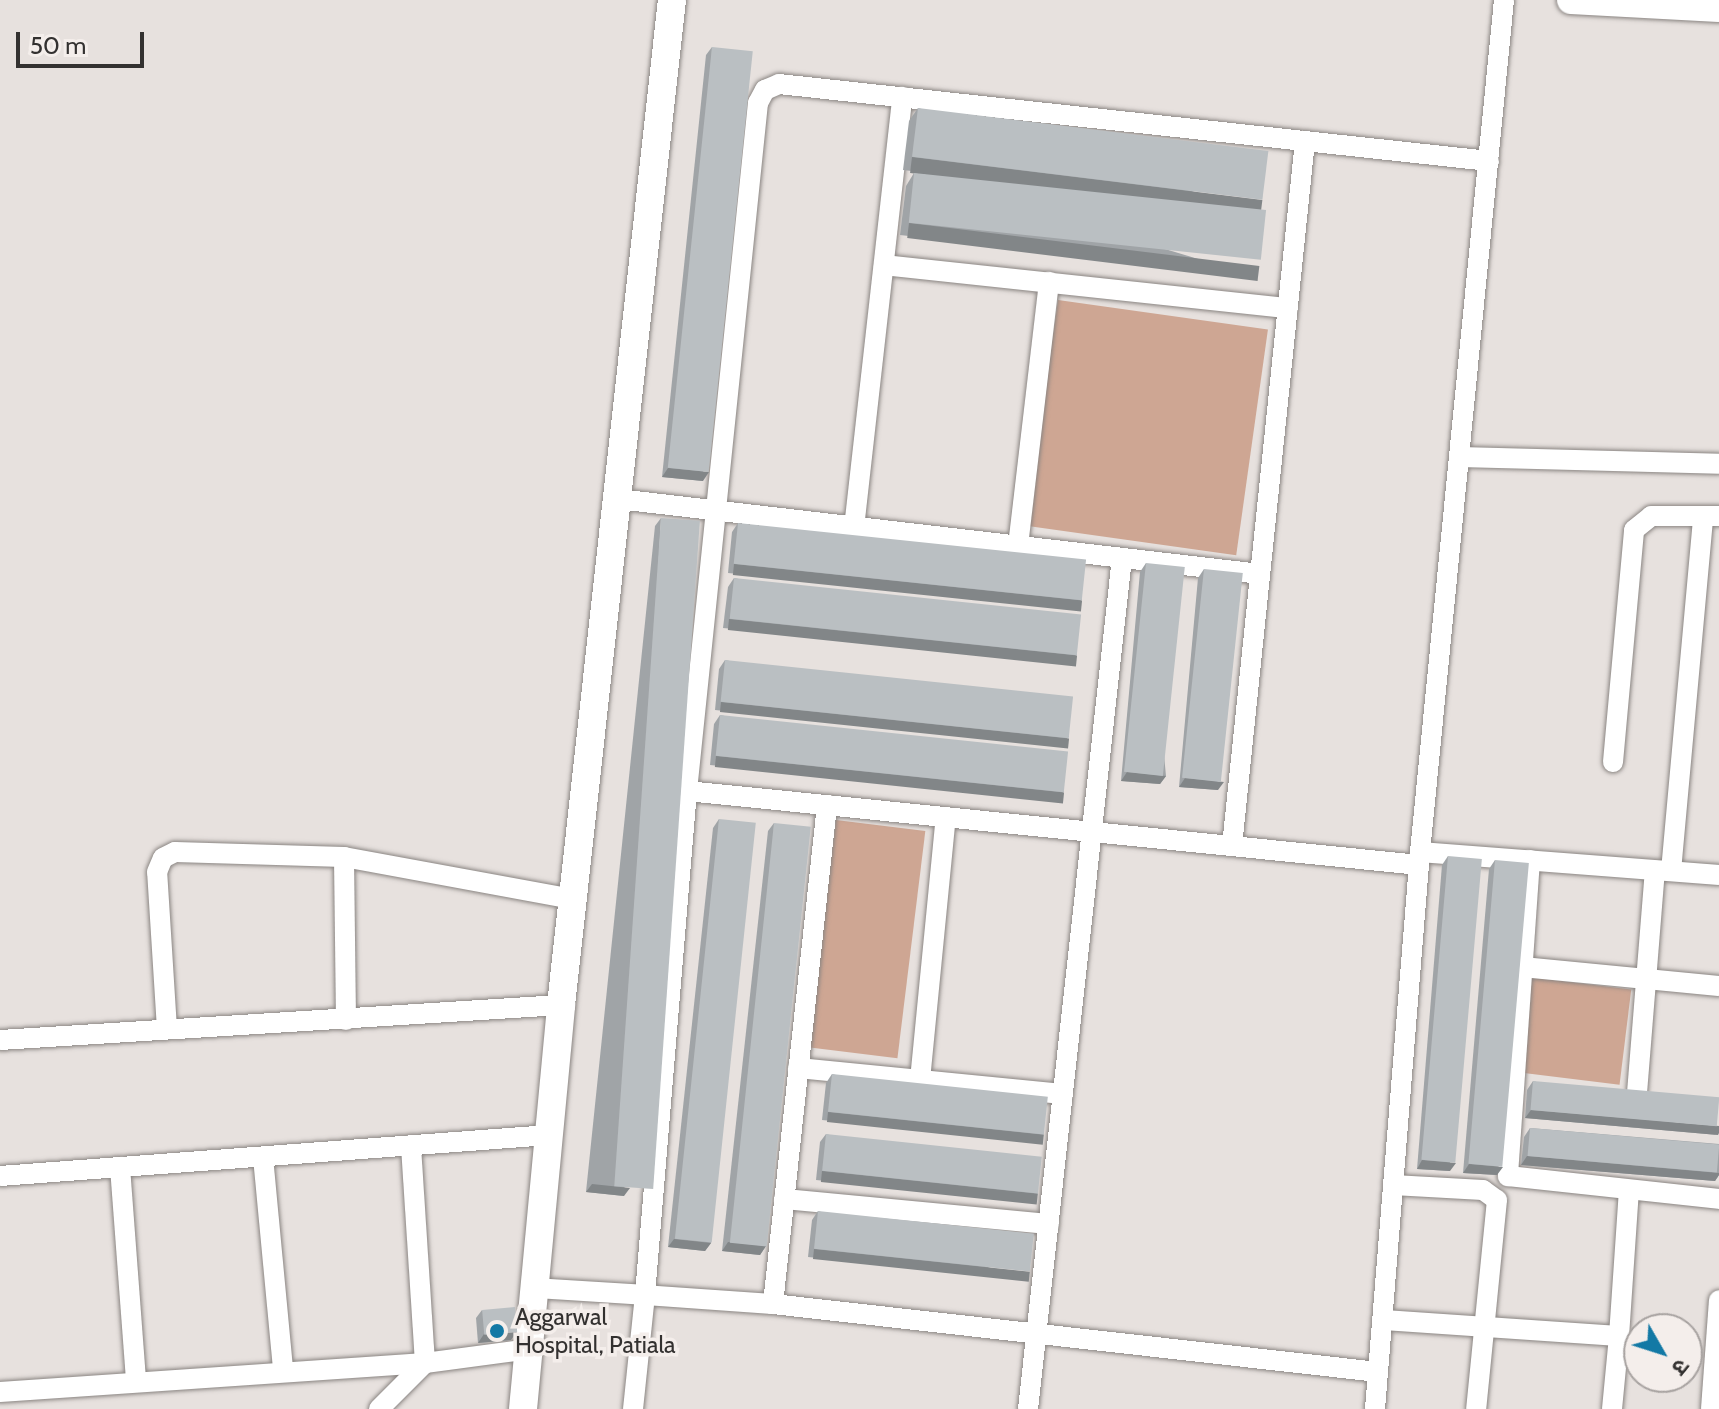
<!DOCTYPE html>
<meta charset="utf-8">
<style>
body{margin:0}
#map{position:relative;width:1719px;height:1409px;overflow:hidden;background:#e7e1de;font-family:Cabin,"Noto Sans Devanagari",sans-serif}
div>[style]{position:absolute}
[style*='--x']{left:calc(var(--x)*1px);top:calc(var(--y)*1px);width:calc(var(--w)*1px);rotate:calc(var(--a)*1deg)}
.green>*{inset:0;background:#cea693;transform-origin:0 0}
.roads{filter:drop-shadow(0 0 2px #8a8582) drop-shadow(0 0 2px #8a8582)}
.street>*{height:20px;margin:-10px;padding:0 10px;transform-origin:10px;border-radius:10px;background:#fff}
.secondary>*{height:28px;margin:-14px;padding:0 14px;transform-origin:14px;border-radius:14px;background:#fff}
.wall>*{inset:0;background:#a0a4a7}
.shaded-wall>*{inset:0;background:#828688;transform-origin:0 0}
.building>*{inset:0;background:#babfc2;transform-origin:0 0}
.dots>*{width:22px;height:22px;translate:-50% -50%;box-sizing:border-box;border:4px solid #f4eeeb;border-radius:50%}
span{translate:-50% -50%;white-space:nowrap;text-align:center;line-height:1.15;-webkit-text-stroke:7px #f4eeeb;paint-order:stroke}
.poi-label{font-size:24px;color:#333130}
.left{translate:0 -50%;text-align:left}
.north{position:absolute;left:1623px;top:1313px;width:80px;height:80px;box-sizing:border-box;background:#f4eeeb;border:2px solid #a7a2a0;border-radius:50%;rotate:129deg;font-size:22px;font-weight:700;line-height:32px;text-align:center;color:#333130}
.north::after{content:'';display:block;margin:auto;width:28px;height:36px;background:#1379a5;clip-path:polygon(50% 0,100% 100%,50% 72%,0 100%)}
.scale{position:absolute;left:16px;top:32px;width:128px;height:36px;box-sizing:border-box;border:4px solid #333130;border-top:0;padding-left:10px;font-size:24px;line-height:28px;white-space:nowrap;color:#333130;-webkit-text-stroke:6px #f4eeeb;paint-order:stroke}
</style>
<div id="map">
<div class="green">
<div style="left:1058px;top:300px;width:212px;height:228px;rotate:8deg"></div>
<div style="left:836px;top:820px;width:90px;height:229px;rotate:7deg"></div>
<div style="left:1529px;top:977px;width:103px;height:96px;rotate:7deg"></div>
</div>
<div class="roads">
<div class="street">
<div style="--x:884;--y:265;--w:406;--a:6.1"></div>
<div style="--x:1460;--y:457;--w:259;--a:1.5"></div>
<div style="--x:618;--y:499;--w:646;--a:6.66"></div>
<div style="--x:854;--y:528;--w:434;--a:-83.6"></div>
<div style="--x:1018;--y:546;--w:266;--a:-83.3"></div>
<div style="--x:1613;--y:762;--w:233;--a:-84.8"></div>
<div style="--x:1634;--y:530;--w:22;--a:-39"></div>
<div style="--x:1651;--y:516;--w:52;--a:0"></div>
<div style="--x:687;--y:791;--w:692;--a:-84.11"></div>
<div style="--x:758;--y:103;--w:15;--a:-62"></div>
<div style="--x:765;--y:90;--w:15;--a:-23"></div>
<div style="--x:779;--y:84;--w:714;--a:6.19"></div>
<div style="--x:1232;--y:846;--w:709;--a:-84.09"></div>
<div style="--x:1420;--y:852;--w:300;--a:4.4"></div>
<div style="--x:344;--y:857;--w:163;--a:89.3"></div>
<div style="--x:1530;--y:860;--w:317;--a:94"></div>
<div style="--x:1508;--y:1176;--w:212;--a:6.2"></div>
<div style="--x:1671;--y:871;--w:356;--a:-84.8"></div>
<div style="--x:1703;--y:516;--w:16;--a:0"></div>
<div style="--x:1522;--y:967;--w:198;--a:5.5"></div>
<div style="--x:167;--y:1029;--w:157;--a:-93.6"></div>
<div style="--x:157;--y:872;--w:15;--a:-67"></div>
<div style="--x:163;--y:858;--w:13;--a:-27"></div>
<div style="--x:175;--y:852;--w:169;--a:1.7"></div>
<div style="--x:344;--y:857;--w:233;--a:10.4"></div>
<div style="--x:0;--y:1040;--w:562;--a:-3.57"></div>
<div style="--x:798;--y:1068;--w:266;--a:5.6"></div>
<div style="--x:920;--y:1080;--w:264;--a:-84.4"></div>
<div style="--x:1637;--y:1093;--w:223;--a:-85.4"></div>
<div style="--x:263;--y:1157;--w:213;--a:84.6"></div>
<div style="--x:120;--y:1167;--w:215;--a:85.7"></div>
<div style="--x:0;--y:1176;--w:551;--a:-4.27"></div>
<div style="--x:1393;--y:1185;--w:90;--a:3.2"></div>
<div style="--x:1483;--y:1190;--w:17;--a:36"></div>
<div style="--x:1497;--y:1200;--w:210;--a:95.7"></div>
<div style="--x:784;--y:1199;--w:266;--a:5.4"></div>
<div style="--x:535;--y:1288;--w:110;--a:3.6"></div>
<div style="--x:645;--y:1295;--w:115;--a:96"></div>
<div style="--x:773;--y:1304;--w:502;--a:-83.82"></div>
<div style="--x:1383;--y:1320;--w:237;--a:3.9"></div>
<div style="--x:1619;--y:1336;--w:145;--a:-86.1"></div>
<div style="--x:1378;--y:1372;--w:609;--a:-173.59"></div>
<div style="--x:773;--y:1304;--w:128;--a:-176"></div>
<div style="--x:645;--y:1295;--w:506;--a:-85.24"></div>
<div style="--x:687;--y:791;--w:736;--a:5.77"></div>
<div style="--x:0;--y:1392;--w:426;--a:-3.9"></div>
<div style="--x:425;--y:1363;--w:106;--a:-7.6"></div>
<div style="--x:379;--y:1409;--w:65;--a:-45"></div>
<div style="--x:425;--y:1363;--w:218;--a:-93.7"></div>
<div style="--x:1028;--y:1409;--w:856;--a:-83.7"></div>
<div style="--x:1375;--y:1409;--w:559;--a:-85.38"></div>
<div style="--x:1420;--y:852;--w:856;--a:-84.37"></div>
<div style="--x:1612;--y:1409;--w:73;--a:-84.5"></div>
<div style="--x:1711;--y:1409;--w:109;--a:-85.8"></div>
</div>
<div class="secondary">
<div style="--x:1571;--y:0;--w:148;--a:3.1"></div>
<div style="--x:523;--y:1409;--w:406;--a:-84.6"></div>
<div style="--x:561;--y:1005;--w:1011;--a:-83.7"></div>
</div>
</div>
<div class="wall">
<div style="clip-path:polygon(712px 47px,703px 481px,662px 477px,706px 55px)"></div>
<div style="clip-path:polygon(918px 108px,1254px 210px,903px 170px,909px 121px)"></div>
<div style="clip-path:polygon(914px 173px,1251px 275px,900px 235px,906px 186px)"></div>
<div style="clip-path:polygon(661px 518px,624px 1196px,586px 1192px,655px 526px)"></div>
<div style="clip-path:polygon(738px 523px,1082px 599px,1076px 608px,728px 573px,732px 532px)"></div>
<div style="clip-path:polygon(1146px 563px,1166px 776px,1160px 784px,1121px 781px,1140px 572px)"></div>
<div style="clip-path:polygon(1204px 569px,1218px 790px,1179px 787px,1198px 578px)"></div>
<div style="clip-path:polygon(734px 578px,1077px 654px,1071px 662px,723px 628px,728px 587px)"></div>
<div style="clip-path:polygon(725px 660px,1069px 736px,1063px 745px,715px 710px,719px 669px)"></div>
<div style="clip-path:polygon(720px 715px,1064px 791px,1058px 800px,710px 765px,714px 724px)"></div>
<div style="clip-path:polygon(719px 819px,711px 1243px,705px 1251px,668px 1247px,713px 828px)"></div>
<div style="clip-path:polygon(774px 823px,766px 1246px,760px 1255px,722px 1251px,768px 831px)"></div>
<div style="clip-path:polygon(1448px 856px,1450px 1171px,1417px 1169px,1442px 865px)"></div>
<div style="clip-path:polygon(1495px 860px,1497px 1175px,1463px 1173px,1489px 869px)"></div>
<div style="clip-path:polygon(832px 1074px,1044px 1134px,1038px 1142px,822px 1120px,826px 1083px)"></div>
<div style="clip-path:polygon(1533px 1081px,1718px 1135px,1525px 1118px,1527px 1090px)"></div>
<div style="clip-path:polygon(1530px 1128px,1719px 1144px,1719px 1175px,1715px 1181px,1521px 1165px,1524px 1137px)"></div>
<div style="clip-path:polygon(826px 1134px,1038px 1193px,1032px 1202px,816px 1180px,820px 1142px)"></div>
<div style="clip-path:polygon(818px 1211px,1024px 1279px,808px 1257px,812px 1220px)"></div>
<div style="clip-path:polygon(482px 1310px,511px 1340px,478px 1343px,476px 1318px)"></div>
</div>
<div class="shaded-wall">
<div style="left:912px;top:157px;width:353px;height:16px;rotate:7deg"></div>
<div style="left:909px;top:223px;width:353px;height:15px;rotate:7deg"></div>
<div style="clip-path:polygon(668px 468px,709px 472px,703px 481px,662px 477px)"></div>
<div style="left:734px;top:564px;width:350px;height:11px;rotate:6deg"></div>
<div style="left:729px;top:619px;width:350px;height:11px;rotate:6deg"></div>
<div style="left:721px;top:702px;width:350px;height:10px;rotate:6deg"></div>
<div style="left:716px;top:756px;width:350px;height:11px;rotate:6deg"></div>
<div style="clip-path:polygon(1127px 772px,1166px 776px,1160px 784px,1121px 781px)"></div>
<div style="clip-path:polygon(1185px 778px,1224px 782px,1218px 790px,1179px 787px)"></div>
<div style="clip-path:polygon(1531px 1110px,1719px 1126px,1719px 1133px,1718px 1135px,1525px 1118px)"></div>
<div style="left:828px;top:1112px;width:217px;height:10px;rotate:6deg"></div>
<div style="clip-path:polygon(1527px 1156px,1719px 1173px,1719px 1175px,1715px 1181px,1521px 1165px)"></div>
<div style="clip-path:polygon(1422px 1160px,1456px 1163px,1450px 1171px,1417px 1169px)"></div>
<div style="clip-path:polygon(1469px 1164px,1503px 1167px,1497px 1175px,1463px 1173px)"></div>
<div style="left:822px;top:1171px;width:217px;height:11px;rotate:6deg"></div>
<div style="clip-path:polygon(592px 1184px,630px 1188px,624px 1196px,586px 1192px)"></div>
<div style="clip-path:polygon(674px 1239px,711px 1243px,705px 1251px,668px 1247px)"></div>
<div style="clip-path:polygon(728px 1242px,766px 1246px,760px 1255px,722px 1251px)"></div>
<div style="left:814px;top:1249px;width:217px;height:10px;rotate:6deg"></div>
<div style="clip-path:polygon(517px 1332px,511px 1340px,478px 1343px,484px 1334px)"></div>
</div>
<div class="building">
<div style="left:712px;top:47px;width:41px;height:423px;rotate:6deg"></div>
<div style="left:918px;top:108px;width:353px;height:49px;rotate:7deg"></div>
<div style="left:914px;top:173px;width:354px;height:50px;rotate:6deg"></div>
<div style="left:661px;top:518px;width:39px;height:670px;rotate:4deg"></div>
<div style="left:738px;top:523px;width:350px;height:41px;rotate:6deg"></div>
<div style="left:1146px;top:563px;width:39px;height:210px;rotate:6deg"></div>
<div style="left:1204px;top:569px;width:39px;height:210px;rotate:6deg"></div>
<div style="left:734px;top:578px;width:349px;height:41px;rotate:6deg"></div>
<div style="left:725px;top:660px;width:350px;height:42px;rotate:6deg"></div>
<div style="left:720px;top:715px;width:350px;height:41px;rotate:6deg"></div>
<div style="left:719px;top:819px;width:37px;height:422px;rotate:6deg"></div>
<div style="left:774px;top:823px;width:37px;height:422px;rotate:6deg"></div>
<div style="left:1448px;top:856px;width:34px;height:305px;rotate:5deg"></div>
<div style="left:1495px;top:860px;width:34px;height:305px;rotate:5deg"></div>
<div style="left:832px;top:1074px;width:217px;height:38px;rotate:6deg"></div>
<div style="left:1533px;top:1081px;width:187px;height:29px;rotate:5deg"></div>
<div style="left:1530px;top:1128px;width:190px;height:28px;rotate:5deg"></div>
<div style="left:826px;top:1134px;width:217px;height:37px;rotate:6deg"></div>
<div style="left:818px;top:1211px;width:217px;height:38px;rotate:6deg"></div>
<div style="left:515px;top:1307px;width:25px;height:33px;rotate:85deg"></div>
</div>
<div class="dots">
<div style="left:497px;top:1331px;background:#1379a5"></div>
</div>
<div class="poi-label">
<span class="left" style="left:515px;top:1331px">Aggarwal<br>Hospital, Patiala</span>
</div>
<div class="north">उ</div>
<div class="scale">50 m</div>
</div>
